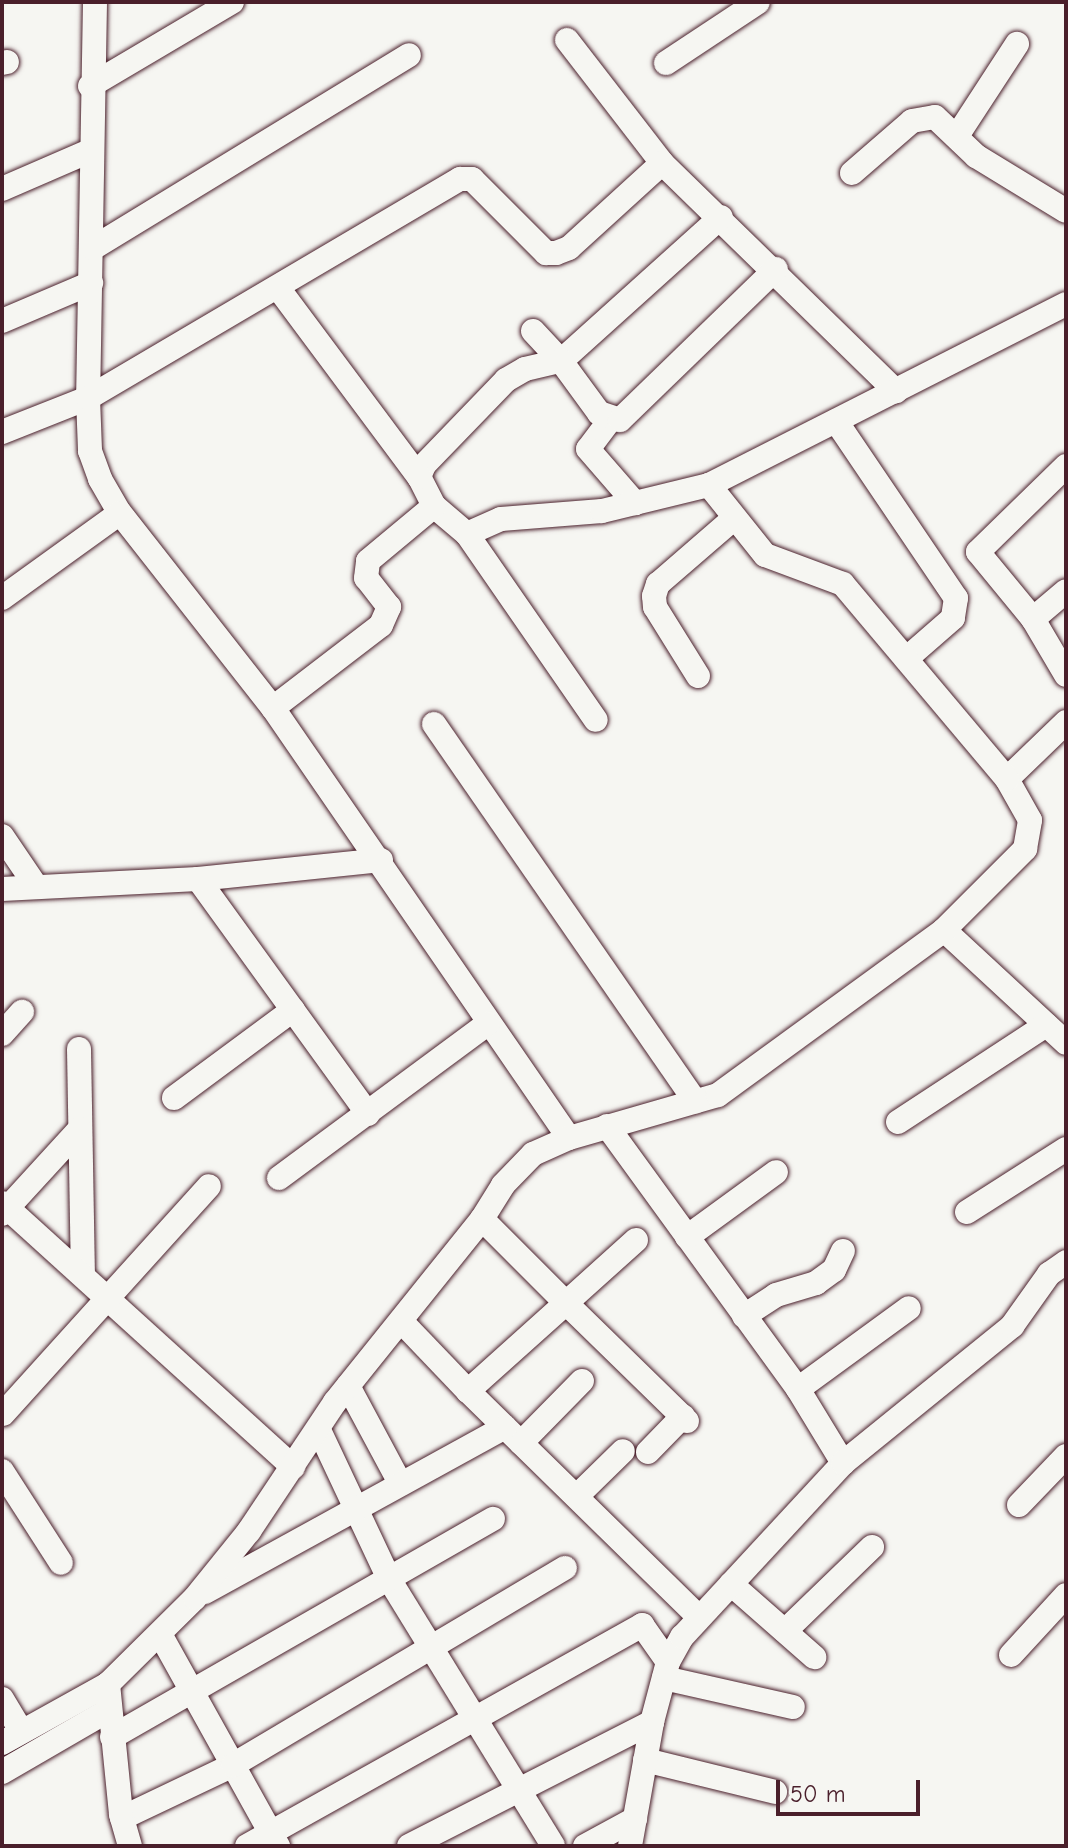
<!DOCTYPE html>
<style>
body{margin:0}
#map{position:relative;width:1068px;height:1848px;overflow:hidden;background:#f6f6f2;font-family:"Comic Neue",sans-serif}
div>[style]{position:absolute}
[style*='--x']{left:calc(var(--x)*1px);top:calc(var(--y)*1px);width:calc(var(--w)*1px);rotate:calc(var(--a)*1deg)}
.roads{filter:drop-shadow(0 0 2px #4a1f2b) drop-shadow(0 0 2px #4a1f2b)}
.minor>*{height:24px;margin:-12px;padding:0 12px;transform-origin:12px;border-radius:12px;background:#f6f6f2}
span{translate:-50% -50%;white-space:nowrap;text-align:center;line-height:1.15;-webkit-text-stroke:7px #f6f6f2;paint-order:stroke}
.frame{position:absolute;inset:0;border:4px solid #4a1f2b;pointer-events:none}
.scale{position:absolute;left:776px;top:1780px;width:144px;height:36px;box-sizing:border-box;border:4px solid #4a1f2b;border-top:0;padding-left:10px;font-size:24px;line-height:28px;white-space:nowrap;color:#4a1f2b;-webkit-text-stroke:6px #f6f6f2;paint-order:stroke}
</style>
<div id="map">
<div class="roads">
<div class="minor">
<div style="--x:95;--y:2;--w:396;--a:91"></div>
<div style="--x:88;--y:398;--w:53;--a:87.8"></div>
<div style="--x:90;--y:451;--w:30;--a:70"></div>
<div style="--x:100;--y:479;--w:39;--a:60"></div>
<div style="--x:120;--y:513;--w:248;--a:51.9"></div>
<div style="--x:273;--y:708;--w:522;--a:55.46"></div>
<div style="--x:567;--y:40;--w:155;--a:52.3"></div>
<div style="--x:662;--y:163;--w:327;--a:44.3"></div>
<div style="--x:2;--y:63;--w:5;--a:-11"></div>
<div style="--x:666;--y:63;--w:110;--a:-33.5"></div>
<div style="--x:90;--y:86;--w:165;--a:-30.6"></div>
<div style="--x:957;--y:136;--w:110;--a:-56.9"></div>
<div style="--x:852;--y:173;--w:79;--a:-40.9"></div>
<div style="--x:912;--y:121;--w:23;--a:-10"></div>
<div style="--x:935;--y:117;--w:57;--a:43.6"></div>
<div style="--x:976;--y:156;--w:105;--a:31.4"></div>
<div style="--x:2;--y:189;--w:98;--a:-23.4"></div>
<div style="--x:93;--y:248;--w:370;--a:-31.4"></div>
<div style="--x:2;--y:321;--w:97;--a:-23.1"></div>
<div style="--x:533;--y:331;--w:41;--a:47"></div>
<div style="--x:561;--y:361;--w:215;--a:-42"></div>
<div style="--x:610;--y:420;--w:36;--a:127"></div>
<div style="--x:588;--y:449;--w:72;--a:49"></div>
<div style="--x:836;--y:421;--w:214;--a:55.9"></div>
<div style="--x:956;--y:598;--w:20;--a:99"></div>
<div style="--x:953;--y:618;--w:62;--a:138.9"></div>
<div style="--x:2;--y:432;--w:92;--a:-21.6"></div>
<div style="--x:88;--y:398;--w:432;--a:-30.5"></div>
<div style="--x:460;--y:179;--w:12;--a:0"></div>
<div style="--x:472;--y:179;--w:105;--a:45"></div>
<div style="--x:546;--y:253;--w:10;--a:0"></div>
<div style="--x:556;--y:253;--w:14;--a:-21"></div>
<div style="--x:569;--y:248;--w:126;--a:-42.4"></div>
<div style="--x:1066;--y:466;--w:123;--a:135.7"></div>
<div style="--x:978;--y:552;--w:87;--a:50.6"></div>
<div style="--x:1033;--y:619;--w:65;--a:59.5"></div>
<div style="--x:419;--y:477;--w:13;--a:-67"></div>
<div style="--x:424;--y:465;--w:118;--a:-46"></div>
<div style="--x:506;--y:380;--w:22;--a:-30"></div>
<div style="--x:525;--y:369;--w:37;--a:-13"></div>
<div style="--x:561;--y:361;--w:64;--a:53.8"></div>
<div style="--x:599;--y:413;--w:22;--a:18"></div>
<div style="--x:620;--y:420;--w:217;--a:-44.1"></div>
<div style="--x:434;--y:506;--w:43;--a:40.3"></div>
<div style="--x:467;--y:534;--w:226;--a:55.3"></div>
<div style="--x:467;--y:534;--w:37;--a:-24"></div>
<div style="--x:501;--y:519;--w:101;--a:-4.5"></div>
<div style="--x:602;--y:511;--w:110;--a:-13.7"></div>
<div style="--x:709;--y:485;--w:400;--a:-26.9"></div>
<div style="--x:2;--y:598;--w:145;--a:-35.8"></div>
<div style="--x:1033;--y:619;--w:43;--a:-40.3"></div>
<div style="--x:698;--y:676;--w:81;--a:-121.9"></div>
<div style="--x:655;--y:607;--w:11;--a:-95"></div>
<div style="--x:654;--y:596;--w:13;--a:-72"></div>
<div style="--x:658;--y:584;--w:98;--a:-40.9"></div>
<div style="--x:273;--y:708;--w:136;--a:-37.5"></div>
<div style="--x:381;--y:625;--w:20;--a:-66"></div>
<div style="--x:389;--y:607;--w:37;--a:-128"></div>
<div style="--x:366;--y:578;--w:17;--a:-83"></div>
<div style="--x:368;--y:561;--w:86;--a:-39.8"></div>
<div style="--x:434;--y:506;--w:33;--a:-117"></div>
<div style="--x:419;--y:477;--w:234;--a:-126.7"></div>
<div style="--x:434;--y:724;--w:459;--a:55.3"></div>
<div style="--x:1007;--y:779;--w:82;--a:-44"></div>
<div style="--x:2;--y:836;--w:60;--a:55.8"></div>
<div style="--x:198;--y:879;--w:290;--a:54.1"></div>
<div style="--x:2;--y:889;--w:196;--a:-2.9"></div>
<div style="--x:198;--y:879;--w:184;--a:-5.9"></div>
<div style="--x:944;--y:930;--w:166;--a:42.8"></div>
<div style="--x:2;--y:1034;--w:30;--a:-48"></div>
<div style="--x:79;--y:1049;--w:226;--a:89"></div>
<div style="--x:174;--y:1098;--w:148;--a:-36.5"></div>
<div style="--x:898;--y:1122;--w:177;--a:-33.2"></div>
<div style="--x:607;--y:1126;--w:325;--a:54"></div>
<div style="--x:798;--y:1389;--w:87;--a:58.7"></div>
<div style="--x:279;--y:1178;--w:259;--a:-36.5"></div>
<div style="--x:2;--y:1203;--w:393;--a:42.2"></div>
<div style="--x:967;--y:1212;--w:117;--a:-32.5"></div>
<div style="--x:2;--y:1214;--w:115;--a:-47.5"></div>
<div style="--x:482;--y:1219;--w:119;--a:45"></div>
<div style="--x:566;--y:1303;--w:132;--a:138.1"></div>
<div style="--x:468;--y:1391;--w:322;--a:44.4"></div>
<div style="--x:687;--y:1237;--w:110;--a:-36.1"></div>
<div style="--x:636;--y:1240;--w:94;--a:138"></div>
<div style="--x:566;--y:1303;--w:169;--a:44.3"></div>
<div style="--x:744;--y:1316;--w:38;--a:-33"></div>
<div style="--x:776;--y:1295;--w:42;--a:-16.7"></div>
<div style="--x:816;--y:1283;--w:22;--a:-36"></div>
<div style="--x:834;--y:1270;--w:21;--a:-65"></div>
<div style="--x:401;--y:1321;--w:97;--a:46.3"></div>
<div style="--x:348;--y:1386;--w:110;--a:61.8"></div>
<div style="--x:798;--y:1389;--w:137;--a:-36.1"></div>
<div style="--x:3;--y:1414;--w:307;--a:-47.9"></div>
<div style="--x:319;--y:1430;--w:165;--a:64.8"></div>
<div style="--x:389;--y:1579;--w:313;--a:58.4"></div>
<div style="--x:521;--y:1443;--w:87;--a:-45.5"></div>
<div style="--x:648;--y:1452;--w:50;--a:-45.8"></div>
<div style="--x:2;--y:1471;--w:109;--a:57.3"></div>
<div style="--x:577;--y:1496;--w:64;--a:-44.4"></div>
<div style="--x:1019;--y:1505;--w:68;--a:-46.2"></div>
<div style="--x:731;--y:1584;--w:111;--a:41.3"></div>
<div style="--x:205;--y:1592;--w:342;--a:-28.8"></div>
<div style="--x:785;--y:1631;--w:121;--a:-44"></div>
<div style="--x:160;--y:1634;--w:243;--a:60.9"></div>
<div style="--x:1011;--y:1655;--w:81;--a:-47.5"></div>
<div style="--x:664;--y:1678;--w:132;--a:12.7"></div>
<div style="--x:2;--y:1699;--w:37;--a:59"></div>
<div style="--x:112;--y:1737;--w:439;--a:-29.8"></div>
<div style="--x:2;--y:1743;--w:121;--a:-29.1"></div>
<div style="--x:645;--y:1760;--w:134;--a:13.8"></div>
<div style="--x:2;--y:1772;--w:124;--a:-30.1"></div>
<div style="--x:122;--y:1818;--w:123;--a:-25.5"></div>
<div style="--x:233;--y:1765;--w:386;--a:-30.7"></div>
<div style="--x:130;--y:1846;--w:33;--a:-106"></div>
<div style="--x:121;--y:1814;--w:131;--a:-95.7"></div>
<div style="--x:108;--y:1684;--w:122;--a:-44.7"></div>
<div style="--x:195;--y:1598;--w:86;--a:-51.1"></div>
<div style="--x:249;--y:1531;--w:155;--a:-56.3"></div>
<div style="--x:335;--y:1402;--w:235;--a:-51.2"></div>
<div style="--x:482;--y:1219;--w:40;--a:-58"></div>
<div style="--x:503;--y:1185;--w:43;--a:-45.9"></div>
<div style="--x:533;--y:1154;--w:39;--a:-24"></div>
<div style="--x:569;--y:1138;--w:155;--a:-16.1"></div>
<div style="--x:718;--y:1095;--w:280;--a:-36.1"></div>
<div style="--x:944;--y:930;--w:115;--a:-45"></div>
<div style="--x:1025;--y:849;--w:29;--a:-80"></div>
<div style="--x:1030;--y:820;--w:47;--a:-119.3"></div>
<div style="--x:1007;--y:779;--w:255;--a:-130.1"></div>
<div style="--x:843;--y:584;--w:83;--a:-159.6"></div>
<div style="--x:765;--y:555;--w:90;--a:-128.7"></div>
<div style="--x:247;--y:1846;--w:453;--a:-29.2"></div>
<div style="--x:642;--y:1625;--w:45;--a:54.9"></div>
<div style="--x:409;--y:1846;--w:273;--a:-27"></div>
<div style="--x:585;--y:1846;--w:57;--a:-28.4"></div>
<div style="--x:630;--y:1846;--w:126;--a:-79.9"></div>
<div style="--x:652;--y:1722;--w:62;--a:-75.1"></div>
<div style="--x:668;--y:1662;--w:29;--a:-61"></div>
<div style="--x:682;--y:1637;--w:237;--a:-47.2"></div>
<div style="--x:843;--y:1463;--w:218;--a:-39"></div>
<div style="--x:1012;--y:1326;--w:64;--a:-54.6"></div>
<div style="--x:1049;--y:1274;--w:21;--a:-35"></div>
</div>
</div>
<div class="frame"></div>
<div class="scale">50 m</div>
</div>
